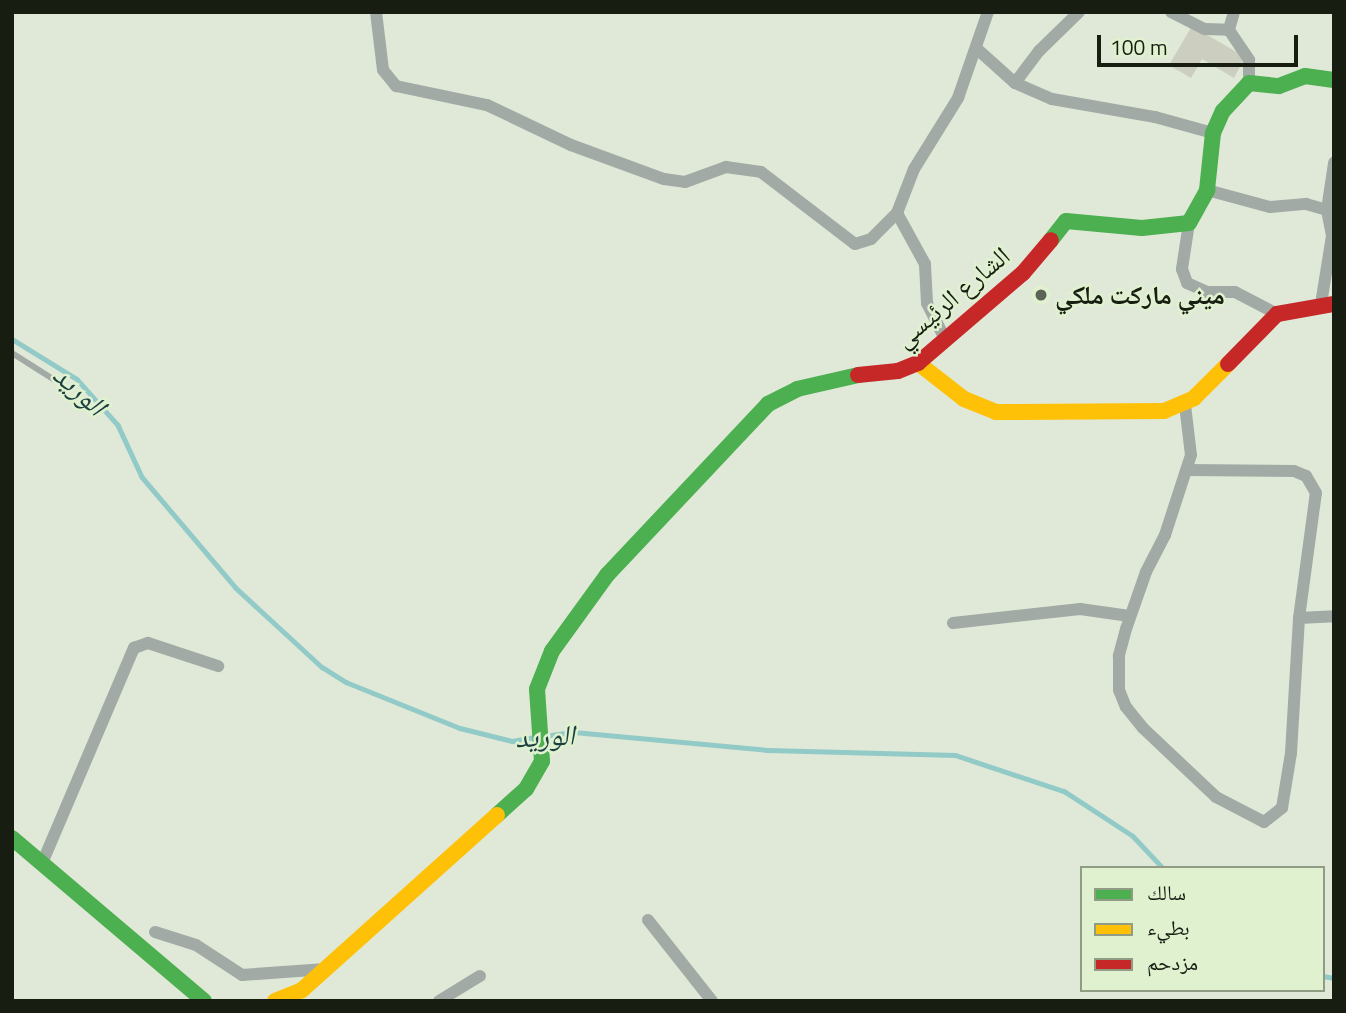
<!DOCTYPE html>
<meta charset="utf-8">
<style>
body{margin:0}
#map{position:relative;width:1346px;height:1013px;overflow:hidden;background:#e0e9d8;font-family:"Titillium Web","Noto Naskh Arabic",sans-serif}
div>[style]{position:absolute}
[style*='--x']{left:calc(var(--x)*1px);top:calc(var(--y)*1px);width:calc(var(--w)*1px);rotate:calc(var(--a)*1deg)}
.stream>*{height:4.5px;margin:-2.25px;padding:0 2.25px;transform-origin:2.25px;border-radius:2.25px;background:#92cac7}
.building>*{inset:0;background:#cccebf}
.lane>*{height:6px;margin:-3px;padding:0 3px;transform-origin:3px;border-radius:3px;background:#a1aaa4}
.street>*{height:12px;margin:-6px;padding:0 6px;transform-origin:6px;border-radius:6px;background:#a1aaa4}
.fast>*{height:16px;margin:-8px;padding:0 8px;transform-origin:8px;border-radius:8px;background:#4caf50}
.slow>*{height:16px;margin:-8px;padding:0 8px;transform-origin:8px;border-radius:8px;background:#ffc107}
.jam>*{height:16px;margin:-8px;padding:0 8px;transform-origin:8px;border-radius:8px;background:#c62828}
.dots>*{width:19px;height:19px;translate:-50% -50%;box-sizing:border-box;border:4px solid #e0f1d0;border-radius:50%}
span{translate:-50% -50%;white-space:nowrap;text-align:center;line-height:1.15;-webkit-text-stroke:5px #e0f1d0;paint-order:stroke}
.poi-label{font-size:26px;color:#171d11;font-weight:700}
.left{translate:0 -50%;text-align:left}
.street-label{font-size:26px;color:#171d11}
.water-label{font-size:28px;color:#1b4042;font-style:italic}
.frame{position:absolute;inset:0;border:14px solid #171d11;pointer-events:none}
.legend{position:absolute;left:1080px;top:866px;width:245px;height:126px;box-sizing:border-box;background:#e0f1d0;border:2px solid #909c84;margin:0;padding:9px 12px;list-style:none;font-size:21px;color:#171d11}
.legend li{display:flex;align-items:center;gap:14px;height:35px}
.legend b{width:35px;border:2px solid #909c84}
.scale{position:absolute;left:1097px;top:35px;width:201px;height:32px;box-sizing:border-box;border:4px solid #171d11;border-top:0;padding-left:9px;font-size:21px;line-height:24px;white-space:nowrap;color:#171d11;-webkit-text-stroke:5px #e0f1d0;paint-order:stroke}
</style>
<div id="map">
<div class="stream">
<div style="--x:12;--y:339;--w:76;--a:31.6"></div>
<div style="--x:77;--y:379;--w:62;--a:48.3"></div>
<div style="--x:118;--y:425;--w:57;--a:65.2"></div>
<div style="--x:142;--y:477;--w:145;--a:49.7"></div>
<div style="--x:236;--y:588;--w:117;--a:42.6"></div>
<div style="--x:322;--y:667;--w:28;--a:32"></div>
<div style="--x:346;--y:682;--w:123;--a:22"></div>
<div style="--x:460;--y:728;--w:54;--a:14"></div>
<div style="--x:512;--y:741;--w:23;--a:-10"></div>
<div style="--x:544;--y:736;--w:30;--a:-8"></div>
<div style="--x:574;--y:732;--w:196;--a:5.3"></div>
<div style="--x:769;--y:750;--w:186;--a:1.5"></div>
<div style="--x:955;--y:755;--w:115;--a:18.3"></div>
<div style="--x:1064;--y:791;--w:82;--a:33.1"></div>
<div style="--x:1133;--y:836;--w:44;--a:46.8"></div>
<div style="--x:1323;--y:976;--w:11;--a:10"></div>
</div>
<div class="building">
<div style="clip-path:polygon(1192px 26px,1245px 57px,1234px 78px,1202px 59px,1191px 78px,1169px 65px)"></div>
</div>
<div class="lane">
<div style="--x:12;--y:353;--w:49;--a:32.4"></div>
</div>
<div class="street">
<div style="--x:376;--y:12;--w:58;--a:83.1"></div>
<div style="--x:383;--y:70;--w:21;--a:51"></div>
<div style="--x:396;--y:86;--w:93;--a:11.8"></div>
<div style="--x:487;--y:105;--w:93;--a:25.5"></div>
<div style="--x:571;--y:145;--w:99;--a:20.1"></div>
<div style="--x:664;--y:179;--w:21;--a:8"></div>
<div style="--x:685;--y:182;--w:44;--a:-20.1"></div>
<div style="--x:726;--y:167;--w:35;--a:8"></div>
<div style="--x:761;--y:172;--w:118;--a:37.5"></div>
<div style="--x:855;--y:244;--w:17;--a:-17"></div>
<div style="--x:871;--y:239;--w:37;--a:-45"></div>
<div style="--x:1079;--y:12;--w:56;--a:135.7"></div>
<div style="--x:1039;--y:51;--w:40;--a:127"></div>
<div style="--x:1015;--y:83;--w:40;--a:23.4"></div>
<div style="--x:1052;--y:99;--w:105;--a:9.9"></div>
<div style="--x:1155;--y:117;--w:60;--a:15.4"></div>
<div style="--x:1171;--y:12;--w:38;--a:27"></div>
<div style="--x:1205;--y:29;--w:24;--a:2"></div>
<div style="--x:1234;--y:12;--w:19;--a:106"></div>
<div style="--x:1229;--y:30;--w:36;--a:56"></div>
<div style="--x:1249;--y:60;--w:23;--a:90"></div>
<div style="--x:976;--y:48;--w:52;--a:41.9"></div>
<div style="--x:1207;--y:190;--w:65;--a:15.1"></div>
<div style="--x:1270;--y:207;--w:36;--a:-5"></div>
<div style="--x:1306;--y:204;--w:22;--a:16"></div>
<div style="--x:1327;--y:210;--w:26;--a:79"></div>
<div style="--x:1332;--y:236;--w:69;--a:99.2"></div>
<div style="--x:1327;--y:210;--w:48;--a:-81.5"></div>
<div style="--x:1189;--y:223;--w:47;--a:98.7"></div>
<div style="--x:1182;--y:269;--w:15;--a:70"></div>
<div style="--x:1187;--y:283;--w:22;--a:24"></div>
<div style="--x:1207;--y:292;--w:28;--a:0"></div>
<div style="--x:1235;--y:292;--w:47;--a:27.6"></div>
<div style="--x:945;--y:339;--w:40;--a:-116.6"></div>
<div style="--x:927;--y:303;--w:39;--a:-93"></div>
<div style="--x:925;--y:264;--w:58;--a:-118.8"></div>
<div style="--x:897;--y:213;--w:47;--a:-68.9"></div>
<div style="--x:914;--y:169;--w:84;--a:-58.2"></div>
<div style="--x:958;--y:98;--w:91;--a:-70.8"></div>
<div style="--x:1185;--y:405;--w:50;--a:83.2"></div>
<div style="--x:1191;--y:455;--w:84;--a:108"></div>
<div style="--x:1165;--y:535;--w:42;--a:117.2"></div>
<div style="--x:1146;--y:572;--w:60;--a:109.3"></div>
<div style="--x:1126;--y:629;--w:28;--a:105"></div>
<div style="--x:1119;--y:656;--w:34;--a:90"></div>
<div style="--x:1119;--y:690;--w:18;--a:68"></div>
<div style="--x:1126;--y:707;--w:27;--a:51"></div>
<div style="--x:1143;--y:728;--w:100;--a:43.4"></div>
<div style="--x:1216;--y:797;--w:54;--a:27.5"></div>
<div style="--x:1264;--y:822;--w:23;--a:-38"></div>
<div style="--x:1282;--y:808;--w:56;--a:-80.7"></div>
<div style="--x:1291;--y:753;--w:135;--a:-86.6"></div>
<div style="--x:1299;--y:618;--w:126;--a:-82.3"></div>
<div style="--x:1316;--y:493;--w:20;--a:-120"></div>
<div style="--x:1306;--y:476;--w:13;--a:-157"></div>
<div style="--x:1294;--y:471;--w:107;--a:-179.5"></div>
<div style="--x:1299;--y:618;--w:35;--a:-3"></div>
<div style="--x:953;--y:623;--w:128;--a:-6.3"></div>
<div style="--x:1080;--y:609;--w:50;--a:8"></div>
<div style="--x:43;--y:861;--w:232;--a:-66.9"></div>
<div style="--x:134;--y:648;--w:15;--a:-20"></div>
<div style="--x:148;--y:643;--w:74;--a:18.2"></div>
<div style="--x:648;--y:920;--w:103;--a:51.7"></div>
<div style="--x:155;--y:932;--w:43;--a:17.6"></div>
<div style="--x:196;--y:945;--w:55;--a:33.1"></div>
<div style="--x:242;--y:975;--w:84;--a:-4.1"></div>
<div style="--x:439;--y:1001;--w:48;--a:-31.4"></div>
</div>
<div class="fast">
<div style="--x:1051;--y:240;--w:24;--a:-52"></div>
<div style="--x:1066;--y:221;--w:76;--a:5.3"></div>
<div style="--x:1142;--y:228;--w:47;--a:-6.1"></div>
<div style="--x:1189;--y:223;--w:38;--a:-61"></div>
<div style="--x:1207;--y:190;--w:57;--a:-84"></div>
<div style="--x:1213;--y:133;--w:24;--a:-66"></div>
<div style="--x:1223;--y:111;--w:38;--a:-47"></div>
<div style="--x:1249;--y:83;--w:30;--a:6"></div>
<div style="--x:1279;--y:86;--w:28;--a:-21"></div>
<div style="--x:1305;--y:76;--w:29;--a:8"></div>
<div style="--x:497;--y:815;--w:39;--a:-42"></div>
<div style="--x:526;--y:789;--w:32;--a:-60"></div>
<div style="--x:542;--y:761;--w:72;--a:-94"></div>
<div style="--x:537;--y:689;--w:41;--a:-68.5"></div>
<div style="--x:552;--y:651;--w:94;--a:-54.1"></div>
<div style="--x:607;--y:575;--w:235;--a:-46.7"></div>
<div style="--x:768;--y:404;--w:33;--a:-27"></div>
<div style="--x:797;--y:389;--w:63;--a:-12.9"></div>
<div style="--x:12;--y:838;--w:252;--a:40.3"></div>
</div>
<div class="slow">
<div style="--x:918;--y:363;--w:58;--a:38"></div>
<div style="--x:964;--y:399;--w:35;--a:22"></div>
<div style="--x:996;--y:412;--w:168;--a:-0.3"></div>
<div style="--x:1164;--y:411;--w:33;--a:-23"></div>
<div style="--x:1194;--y:398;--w:48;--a:-45"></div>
<div style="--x:275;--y:1001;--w:29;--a:-22"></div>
<div style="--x:302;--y:990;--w:262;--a:-41.9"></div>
</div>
<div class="jam">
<div style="--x:1228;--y:364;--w:70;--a:-45.6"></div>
<div style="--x:1277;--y:314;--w:58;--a:-10"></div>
<div style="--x:858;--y:375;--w:40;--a:-5.7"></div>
<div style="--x:898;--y:371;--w:22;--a:-22"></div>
<div style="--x:918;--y:363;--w:138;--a:-40.6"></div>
<div style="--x:1023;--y:273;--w:43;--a:-49.7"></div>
</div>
<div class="dots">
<div style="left:1041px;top:295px;background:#5d6457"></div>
</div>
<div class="poi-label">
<span class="left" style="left:1055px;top:295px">ميني ماركت ملكي</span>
</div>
<div class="street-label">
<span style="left:952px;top:297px;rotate:-40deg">الشارع الرئيسي</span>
</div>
<div class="water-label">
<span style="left:80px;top:390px;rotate:42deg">الوريد</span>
<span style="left:545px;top:736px;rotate:-3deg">الوريد</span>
</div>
<div class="frame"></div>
<ul class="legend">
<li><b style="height:9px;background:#4caf50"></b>سالك</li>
<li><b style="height:9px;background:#ffc107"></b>بطيء</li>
<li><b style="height:9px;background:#c62828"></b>مزدحم</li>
</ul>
<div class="scale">100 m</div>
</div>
